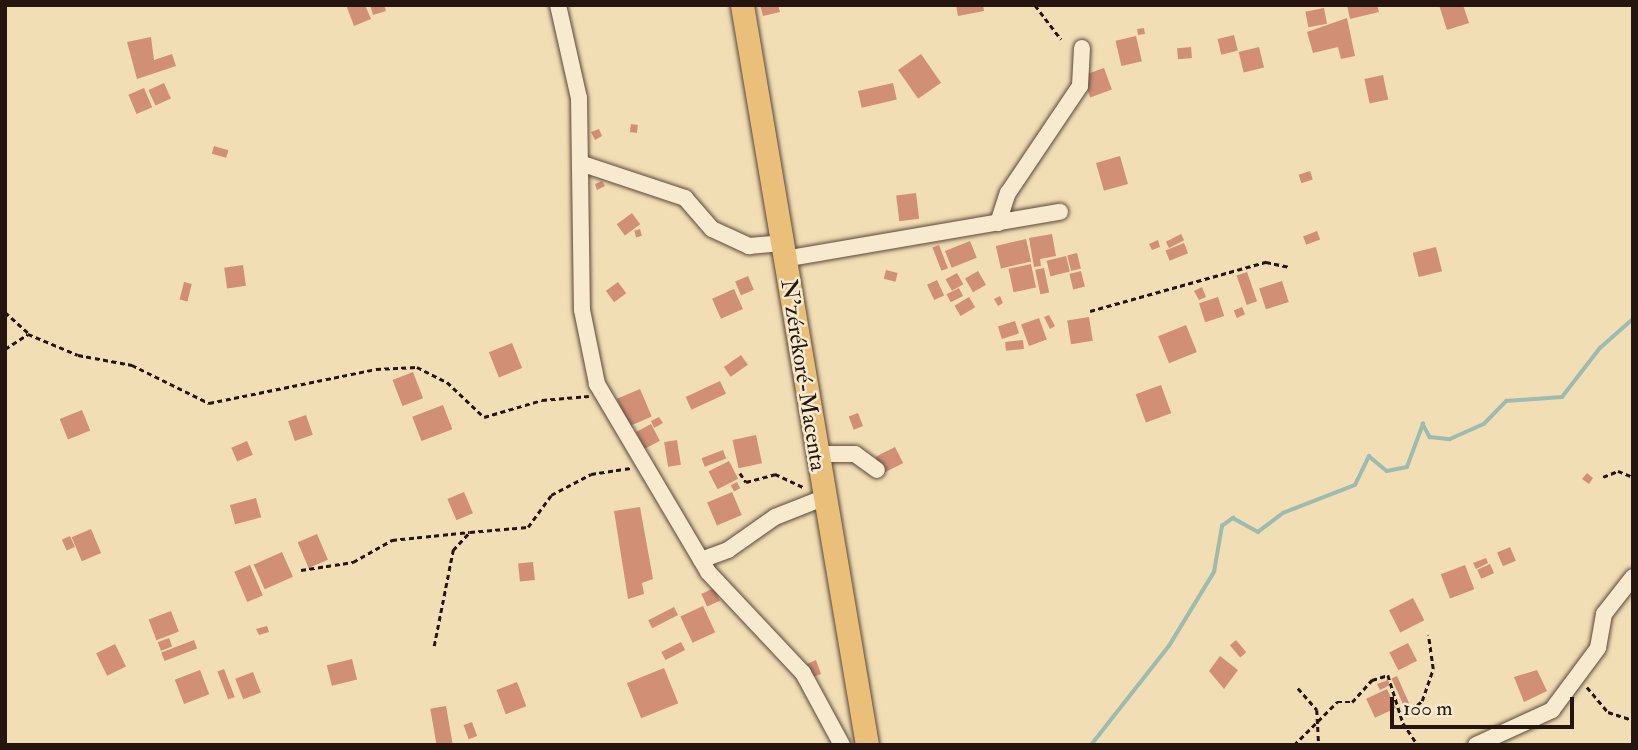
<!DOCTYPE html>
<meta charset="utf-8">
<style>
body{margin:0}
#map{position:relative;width:1638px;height:750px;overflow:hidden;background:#f2deb5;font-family:"IM FELL Double Pica",serif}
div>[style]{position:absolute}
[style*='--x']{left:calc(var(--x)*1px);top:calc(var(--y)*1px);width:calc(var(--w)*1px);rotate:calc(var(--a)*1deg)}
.stream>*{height:3.5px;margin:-1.75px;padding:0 1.75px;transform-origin:1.75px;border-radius:1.75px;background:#9bbcaf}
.building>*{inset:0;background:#d18f76;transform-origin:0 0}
.path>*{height:2.5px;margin-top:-1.25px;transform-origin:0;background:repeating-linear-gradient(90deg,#26150e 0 5px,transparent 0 8.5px)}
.roads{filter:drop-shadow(0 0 2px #594738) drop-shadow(0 0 2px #594738)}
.minor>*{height:16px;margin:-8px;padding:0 8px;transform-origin:8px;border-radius:8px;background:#f7eacf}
.highway>*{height:23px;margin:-11.5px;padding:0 11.5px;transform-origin:11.5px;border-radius:11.5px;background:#e9bf7a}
span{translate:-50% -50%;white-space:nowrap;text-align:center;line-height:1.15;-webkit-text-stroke:5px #f7eacf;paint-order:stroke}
.street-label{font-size:23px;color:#26150e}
.frame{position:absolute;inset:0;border:7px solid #26150e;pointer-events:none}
.scale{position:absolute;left:1390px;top:697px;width:184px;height:32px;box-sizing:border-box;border:4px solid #26150e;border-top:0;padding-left:9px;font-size:21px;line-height:24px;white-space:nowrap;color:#26150e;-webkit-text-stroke:5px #f7eacf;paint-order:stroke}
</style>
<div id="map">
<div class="stream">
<div style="--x:1091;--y:745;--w:126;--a:-51.8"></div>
<div style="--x:1169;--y:646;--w:87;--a:-58.7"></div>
<div style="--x:1214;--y:572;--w:47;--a:-80.1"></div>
<div style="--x:1222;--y:526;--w:14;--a:-36"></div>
<div style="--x:1233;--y:518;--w:29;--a:29"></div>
<div style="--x:1258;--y:532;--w:31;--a:-37"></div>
<div style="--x:1283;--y:513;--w:77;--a:-21.3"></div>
<div style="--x:1355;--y:485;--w:32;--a:-64"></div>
<div style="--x:1369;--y:456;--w:23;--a:40"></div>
<div style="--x:1387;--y:471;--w:20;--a:-11"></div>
<div style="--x:1407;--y:467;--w:46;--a:-69.6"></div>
<div style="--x:1423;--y:424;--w:15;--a:62"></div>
<div style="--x:1430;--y:437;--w:20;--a:6"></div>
<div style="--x:1450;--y:439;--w:37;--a:-24"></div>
<div style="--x:1484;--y:424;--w:32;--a:-46"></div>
<div style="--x:1506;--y:401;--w:56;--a:-4.1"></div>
<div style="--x:1562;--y:397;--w:62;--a:-52.2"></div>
<div style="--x:1600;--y:348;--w:44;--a:-41.3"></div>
</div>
<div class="building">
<div style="clip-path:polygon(346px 5px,365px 5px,371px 19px,354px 26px)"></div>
<div style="clip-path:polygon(370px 5px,384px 5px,386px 11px,373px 15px)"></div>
<div style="clip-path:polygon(760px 5px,778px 5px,780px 12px,763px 16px)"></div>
<div style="clip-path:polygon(956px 5px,983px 5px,984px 11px,958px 16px)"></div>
<div style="clip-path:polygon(1347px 5px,1377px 5px,1379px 12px,1350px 19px)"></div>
<div style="clip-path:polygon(1439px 5px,1463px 5px,1469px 23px,1447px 30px)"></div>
<div style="left:1324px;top:8px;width:16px;height:19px;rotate:79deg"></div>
<div style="clip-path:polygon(1347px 18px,1355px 56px,1341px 59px,1338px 47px,1313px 53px,1307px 32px)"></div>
<div style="left:1144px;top:28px;width:6px;height:7px;rotate:81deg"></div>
<div style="left:1234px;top:35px;width:16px;height:17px;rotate:76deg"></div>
<div style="left:1136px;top:36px;width:26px;height:21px;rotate:77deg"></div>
<div style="clip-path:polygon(151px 37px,154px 60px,172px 54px,176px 66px,137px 79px,127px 42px)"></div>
<div style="left:1191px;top:47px;width:11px;height:14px;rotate:85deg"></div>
<div style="left:1259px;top:47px;width:21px;height:21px;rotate:76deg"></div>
<div style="left:921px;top:54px;width:35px;height:28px;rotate:55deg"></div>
<div style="left:1104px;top:68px;width:23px;height:23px;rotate:70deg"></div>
<div style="left:1383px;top:75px;width:25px;height:19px;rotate:78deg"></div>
<div style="left:164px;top:83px;width:17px;height:17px;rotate:66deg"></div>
<div style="left:893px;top:83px;width:17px;height:36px;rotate:77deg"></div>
<div style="left:144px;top:88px;width:21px;height:17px;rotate:67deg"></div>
<div style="left:631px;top:124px;width:7px;height:8px;rotate:8deg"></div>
<div style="clip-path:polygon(599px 129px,602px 136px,595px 140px,591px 132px)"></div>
<div style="left:214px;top:146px;width:15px;height:8px;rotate:16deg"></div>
<div style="left:1120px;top:156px;width:29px;height:25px;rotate:74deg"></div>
<div style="left:1310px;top:171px;width:9px;height:12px;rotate:72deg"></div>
<div style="clip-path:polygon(602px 181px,605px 186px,597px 190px,595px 184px)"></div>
<div style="left:916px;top:193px;width:26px;height:20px;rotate:83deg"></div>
<div style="left:632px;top:213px;width:14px;height:19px;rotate:54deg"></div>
<div style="left:640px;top:229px;width:7px;height:6px;rotate:74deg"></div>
<div style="left:1317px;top:231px;width:9px;height:15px;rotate:69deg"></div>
<div style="clip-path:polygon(1052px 234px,1056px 256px,1040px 259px,1041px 266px,1034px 267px,1029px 238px)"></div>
<div style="left:1181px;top:234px;width:7px;height:17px;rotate:63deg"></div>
<div style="left:1026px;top:239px;width:23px;height:31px;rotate:77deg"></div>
<div style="clip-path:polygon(1158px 240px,1160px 247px,1152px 250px,1149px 244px)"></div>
<div style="left:970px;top:241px;width:18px;height:27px;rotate:68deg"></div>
<div style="left:1184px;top:243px;width:11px;height:20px;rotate:68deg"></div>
<div style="left:939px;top:245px;width:25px;height:7px;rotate:69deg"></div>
<div style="left:1436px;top:247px;width:25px;height:24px;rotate:76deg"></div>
<div style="left:1077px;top:253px;width:16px;height:10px;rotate:76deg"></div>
<div style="left:1066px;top:256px;width:16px;height:20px;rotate:76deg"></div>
<div style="left:1031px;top:264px;width:24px;height:23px;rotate:78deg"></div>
<div style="left:243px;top:265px;width:21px;height:19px;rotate:82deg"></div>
<div style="left:1044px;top:268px;width:25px;height:9px;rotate:78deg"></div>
<div style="left:886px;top:270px;width:12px;height:9px;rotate:14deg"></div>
<div style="left:978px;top:271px;width:16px;height:15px;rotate:60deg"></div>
<div style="left:1081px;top:271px;width:16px;height:12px;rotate:76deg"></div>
<div style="left:1247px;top:272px;width:31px;height:11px;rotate:71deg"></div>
<div style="left:957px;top:273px;width:13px;height:13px;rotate:61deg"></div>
<div style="left:748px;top:276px;width:15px;height:14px;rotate:67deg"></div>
<div style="left:937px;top:280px;width:17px;height:11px;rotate:65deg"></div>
<div style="left:1282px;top:281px;width:22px;height:24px;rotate:72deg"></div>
<div style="left:184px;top:282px;width:8px;height:18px;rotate:14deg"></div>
<div style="left:618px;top:282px;width:14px;height:15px;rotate:54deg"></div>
<div style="clip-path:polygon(1202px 287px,1206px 297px,1199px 300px,1194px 291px)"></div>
<div style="left:959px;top:288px;width:9px;height:14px;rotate:63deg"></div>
<div style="left:734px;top:289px;width:22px;height:24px;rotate:66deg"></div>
<div style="clip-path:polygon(1000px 296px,1003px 303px,998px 306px,994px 299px)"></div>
<div style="left:969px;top:297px;width:12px;height:17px;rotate:59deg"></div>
<div style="left:1218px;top:297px;width:20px;height:20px;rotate:72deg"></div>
<div style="left:1242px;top:307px;width:8px;height:9px;rotate:67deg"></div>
<div style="clip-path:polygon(1049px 315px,1055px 326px,1050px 329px,1044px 317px)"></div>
<div style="left:1089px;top:317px;width:24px;height:22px;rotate:81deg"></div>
<div style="left:1039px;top:318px;width:23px;height:19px;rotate:70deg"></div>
<div style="left:1015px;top:321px;width:13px;height:18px;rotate:72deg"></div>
<div style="left:1186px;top:325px;width:29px;height:30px;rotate:68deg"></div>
<div style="left:1023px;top:340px;width:9px;height:18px;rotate:84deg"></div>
<div style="left:512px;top:343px;width:27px;height:25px;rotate:68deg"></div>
<div style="left:741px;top:355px;width:12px;height:21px;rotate:55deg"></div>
<div style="left:413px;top:372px;width:28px;height:22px;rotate:69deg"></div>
<div style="left:720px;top:381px;width:14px;height:38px;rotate:65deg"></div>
<div style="left:1161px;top:385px;width:30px;height:27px;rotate:70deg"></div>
<div style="left:640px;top:389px;width:30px;height:25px;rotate:67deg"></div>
<div style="left:443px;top:405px;width:26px;height:33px;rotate:69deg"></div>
<div style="left:82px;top:410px;width:22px;height:24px;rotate:68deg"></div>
<div style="left:858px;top:413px;width:14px;height:10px;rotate:69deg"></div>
<div style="left:306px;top:415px;width:21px;height:19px;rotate:71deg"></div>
<div style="clip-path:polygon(659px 417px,663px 423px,654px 428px,651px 421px)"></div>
<div style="left:651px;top:424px;width:19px;height:17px;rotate:62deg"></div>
<div style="left:756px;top:435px;width:29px;height:24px;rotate:78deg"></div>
<div style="left:677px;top:440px;width:25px;height:13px;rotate:81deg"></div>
<div style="left:247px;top:441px;width:15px;height:17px;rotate:67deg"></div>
<div style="left:895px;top:447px;width:18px;height:22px;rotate:63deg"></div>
<div style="left:723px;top:450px;width:9px;height:23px;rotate:69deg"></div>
<div style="left:729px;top:461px;width:20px;height:23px;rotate:63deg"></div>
<div style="clip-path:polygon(1587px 473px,1593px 478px,1589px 484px,1582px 479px)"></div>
<div style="left:737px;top:482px;width:7px;height:7px;rotate:63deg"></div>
<div style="left:464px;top:492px;width:23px;height:18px;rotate:67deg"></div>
<div style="left:732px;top:492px;width:25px;height:27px;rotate:67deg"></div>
<div style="left:256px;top:498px;width:20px;height:27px;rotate:75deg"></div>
<div style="clip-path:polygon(640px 507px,653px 579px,642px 583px,644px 594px,628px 599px,614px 511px)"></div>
<div style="left:91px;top:529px;width:26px;height:21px;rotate:67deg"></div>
<div style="left:317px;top:534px;width:28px;height:21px;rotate:67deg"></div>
<div style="left:70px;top:536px;width:12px;height:9px;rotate:66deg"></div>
<div style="left:1510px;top:547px;width:15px;height:14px;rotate:67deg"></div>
<div style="left:282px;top:552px;width:27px;height:31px;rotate:66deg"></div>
<div style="clip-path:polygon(1486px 558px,1488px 563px,1476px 569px,1473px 563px)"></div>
<div style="left:533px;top:562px;width:18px;height:15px;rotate:84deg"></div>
<div style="left:1490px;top:564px;width:10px;height:14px;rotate:66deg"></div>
<div style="left:250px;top:565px;width:33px;height:17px;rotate:67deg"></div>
<div style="left:1465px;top:565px;width:26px;height:26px;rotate:69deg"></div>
<div style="left:714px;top:588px;width:14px;height:14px;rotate:65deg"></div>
<div style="left:1413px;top:598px;width:25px;height:27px;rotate:63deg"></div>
<div style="left:703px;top:606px;width:29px;height:25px;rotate:65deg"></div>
<div style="left:674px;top:607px;width:9px;height:29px;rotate:63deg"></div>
<div style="left:171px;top:611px;width:22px;height:24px;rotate:69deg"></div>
<div style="clip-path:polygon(267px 626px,269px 632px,259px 635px,256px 629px)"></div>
<div style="left:169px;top:638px;width:9px;height:12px;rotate:69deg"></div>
<div style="left:194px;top:640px;width:9px;height:35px;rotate:69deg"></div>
<div style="left:1236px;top:640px;width:16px;height:8px;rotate:50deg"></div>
<div style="left:681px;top:642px;width:9px;height:22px;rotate:63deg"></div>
<div style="left:1408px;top:643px;width:20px;height:21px;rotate:63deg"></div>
<div style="left:115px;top:644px;width:25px;height:21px;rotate:64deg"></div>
<div style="clip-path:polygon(1220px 656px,1238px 670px,1224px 689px,1209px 671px)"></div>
<div style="left:352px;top:659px;width:21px;height:26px;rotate:76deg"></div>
<div style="clip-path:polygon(816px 660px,821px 674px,813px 677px,807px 664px)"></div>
<div style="left:664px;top:668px;width:38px;height:40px;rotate:68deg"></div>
<div style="left:224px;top:669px;width:30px;height:7px;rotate:69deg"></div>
<div style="left:200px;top:670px;width:26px;height:27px;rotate:69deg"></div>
<div style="clip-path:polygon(1537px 670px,1547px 691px,1524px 702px,1514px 677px)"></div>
<div style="left:253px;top:672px;width:22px;height:19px;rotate:69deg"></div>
<div style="left:1397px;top:676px;width:30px;height:6px;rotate:66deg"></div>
<div style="clip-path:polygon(1388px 680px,1390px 685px,1380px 690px,1377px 684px)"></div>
<div style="left:517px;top:682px;width:26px;height:22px;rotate:69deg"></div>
<div style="left:1387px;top:689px;width:21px;height:23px;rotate:65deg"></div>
<div style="left:446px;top:706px;width:40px;height:16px;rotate:80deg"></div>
<div style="left:472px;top:722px;width:15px;height:9px;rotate:70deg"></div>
</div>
<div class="path">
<div style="--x:1035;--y:5;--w:43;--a:52.6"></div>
<div style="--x:1090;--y:311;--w:183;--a:-15.6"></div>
<div style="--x:1266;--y:262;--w:24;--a:12"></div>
<div style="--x:5;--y:312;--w:31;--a:42"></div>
<div style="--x:5;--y:349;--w:27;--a:-33"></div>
<div style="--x:28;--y:334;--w:54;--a:22.8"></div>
<div style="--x:78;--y:355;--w:55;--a:10.5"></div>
<div style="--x:132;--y:365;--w:86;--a:26.3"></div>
<div style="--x:209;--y:403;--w:170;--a:-11.5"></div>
<div style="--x:376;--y:369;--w:41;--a:-2.8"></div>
<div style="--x:417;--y:367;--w:34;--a:27"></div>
<div style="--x:447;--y:382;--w:51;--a:43.4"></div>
<div style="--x:484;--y:417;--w:60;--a:-16.3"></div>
<div style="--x:542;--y:400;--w:47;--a:-4.9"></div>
<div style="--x:740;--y:473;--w:11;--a:56"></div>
<div style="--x:746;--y:482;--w:30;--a:-15"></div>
<div style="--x:775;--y:474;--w:33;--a:25"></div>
<div style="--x:1603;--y:477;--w:16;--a:-22"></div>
<div style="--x:1618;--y:471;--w:16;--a:22"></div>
<div style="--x:301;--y:570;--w:53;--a:-8.7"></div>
<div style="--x:353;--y:562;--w:45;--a:-29.4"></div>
<div style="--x:392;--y:540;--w:78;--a:-5.9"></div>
<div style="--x:434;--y:646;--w:98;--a:-78.8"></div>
<div style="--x:453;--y:550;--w:25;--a:-47"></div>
<div style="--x:470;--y:532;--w:58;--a:-4.9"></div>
<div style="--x:528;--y:527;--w:39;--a:-54"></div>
<div style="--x:551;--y:495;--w:45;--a:-27.7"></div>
<div style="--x:591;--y:474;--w:40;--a:-8.5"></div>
<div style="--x:1587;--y:687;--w:33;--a:50"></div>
<div style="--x:1608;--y:712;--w:26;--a:18"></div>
<div style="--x:1298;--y:688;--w:29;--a:49"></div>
<div style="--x:1317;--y:710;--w:35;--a:87"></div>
<div style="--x:1404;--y:716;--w:23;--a:-40"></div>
<div style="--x:1422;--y:701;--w:34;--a:-71"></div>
<div style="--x:1433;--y:669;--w:34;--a:-98"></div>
<div style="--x:1294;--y:745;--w:61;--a:-45"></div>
<div style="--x:1337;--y:702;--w:15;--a:0"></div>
<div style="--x:1352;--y:702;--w:30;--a:-48"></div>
<div style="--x:1372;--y:680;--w:17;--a:-17"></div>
<div style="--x:1388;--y:675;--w:50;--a:72.6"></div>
<div style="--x:1403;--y:723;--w:27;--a:56"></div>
</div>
<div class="roads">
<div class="minor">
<div style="--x:558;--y:5;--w:95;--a:77.3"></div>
<div style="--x:579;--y:98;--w:212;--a:89.2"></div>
<div style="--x:582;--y:310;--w:76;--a:78.5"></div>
<div style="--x:597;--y:384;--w:218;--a:59.4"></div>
<div style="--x:708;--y:572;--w:139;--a:46.8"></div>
<div style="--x:803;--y:673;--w:82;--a:61.6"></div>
<div style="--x:583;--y:164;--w:108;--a:18.4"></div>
<div style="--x:685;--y:198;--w:41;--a:48.9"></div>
<div style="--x:712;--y:229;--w:41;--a:24.7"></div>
<div style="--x:749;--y:246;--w:33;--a:-5"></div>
<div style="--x:998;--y:223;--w:32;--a:-72"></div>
<div style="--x:1008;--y:193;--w:129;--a:-56.1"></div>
<div style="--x:1080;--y:86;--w:38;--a:-87"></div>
<div style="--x:784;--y:259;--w:280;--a:-9.7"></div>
<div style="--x:816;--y:454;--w:39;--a:0"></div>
<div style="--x:855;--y:454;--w:27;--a:36"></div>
<div style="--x:701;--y:560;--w:29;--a:-20"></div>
<div style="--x:728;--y:550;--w:57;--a:-35.1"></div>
<div style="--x:775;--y:517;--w:52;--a:-21.6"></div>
<div style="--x:1476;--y:745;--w:84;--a:-24.7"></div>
<div style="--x:1552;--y:710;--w:77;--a:-53.4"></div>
<div style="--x:1598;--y:648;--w:35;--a:-80"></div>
<div style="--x:1604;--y:614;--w:47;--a:-51.9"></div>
</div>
<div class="highway">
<div style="--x:742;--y:5;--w:750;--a:80.41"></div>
</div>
</div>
<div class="street-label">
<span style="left:803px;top:375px;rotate:81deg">N'zérékoré-Macenta</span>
</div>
<div class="frame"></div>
<div class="scale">100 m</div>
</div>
